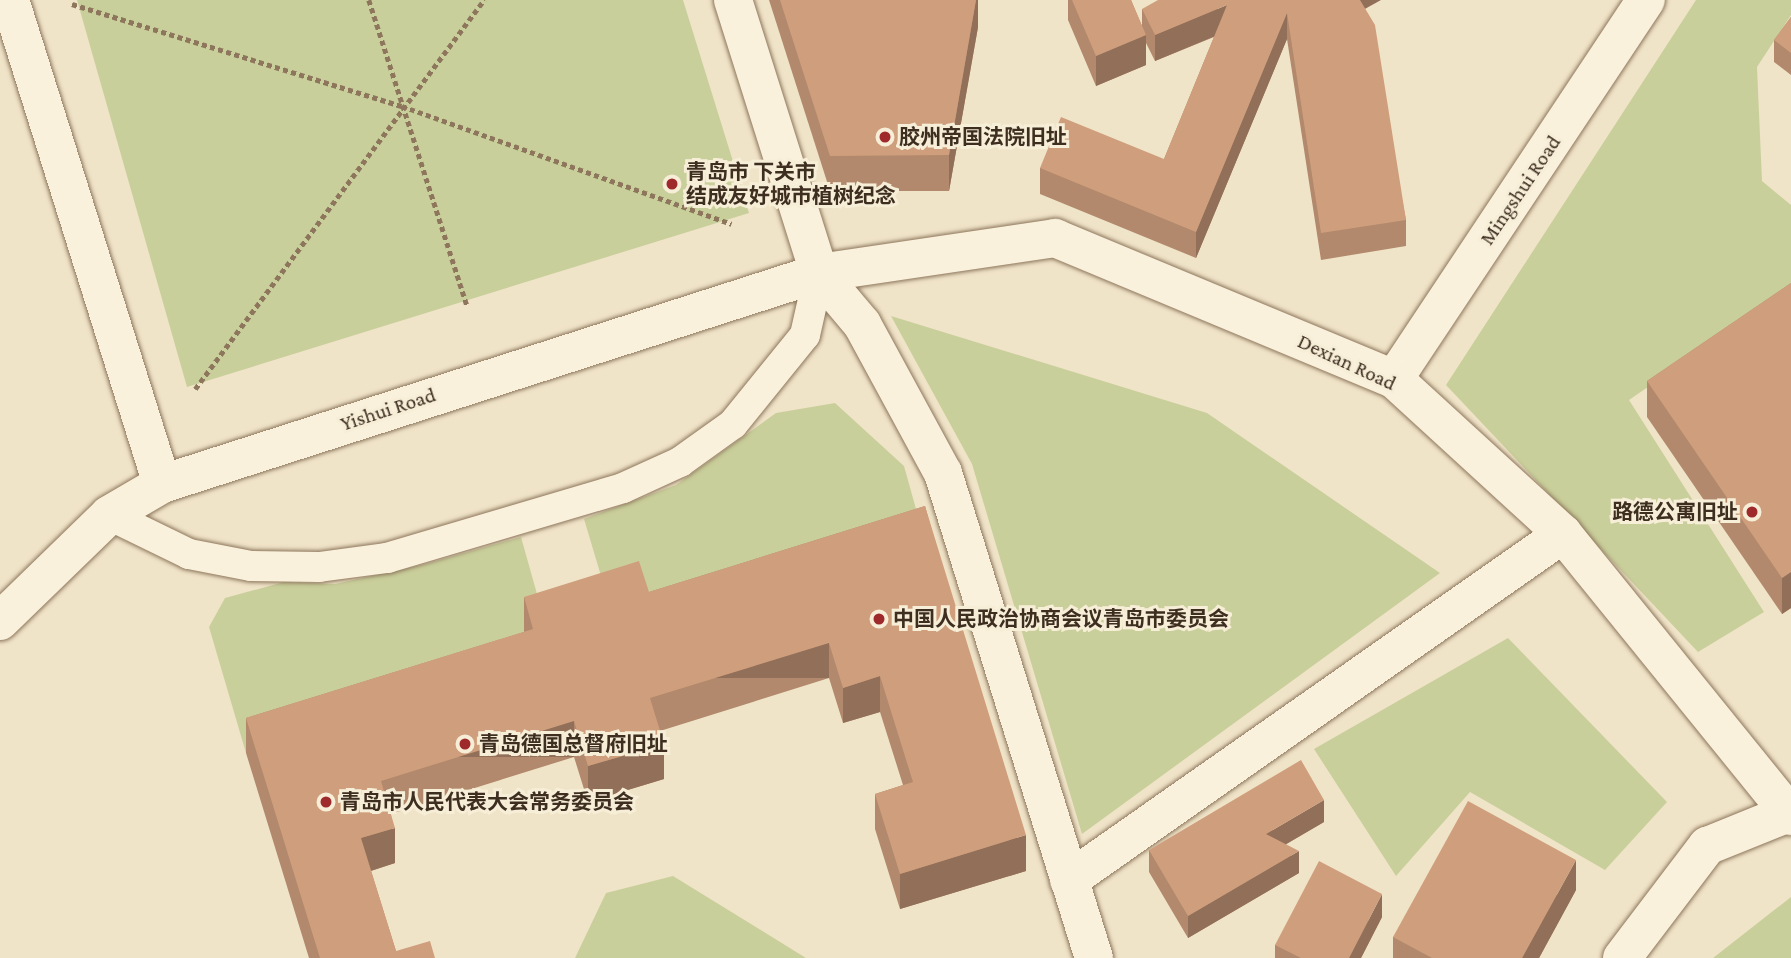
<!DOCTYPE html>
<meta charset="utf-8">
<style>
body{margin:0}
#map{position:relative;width:1791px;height:958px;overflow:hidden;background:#f0e4c8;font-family:"Crimson Pro","Noto Sans SC",serif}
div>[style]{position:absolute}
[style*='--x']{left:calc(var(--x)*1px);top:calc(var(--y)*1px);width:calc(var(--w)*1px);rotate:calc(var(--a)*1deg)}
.green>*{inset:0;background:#c9cf9b}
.path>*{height:4.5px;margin-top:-2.25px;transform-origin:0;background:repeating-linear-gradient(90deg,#8d765c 0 5px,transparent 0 8.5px)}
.roads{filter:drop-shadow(0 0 2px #8d765c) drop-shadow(0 0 2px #8d765c)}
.service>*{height:30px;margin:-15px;padding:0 15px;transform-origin:15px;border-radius:15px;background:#faf1dc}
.minor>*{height:38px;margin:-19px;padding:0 19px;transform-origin:19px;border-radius:19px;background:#faf1dc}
.tertiary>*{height:38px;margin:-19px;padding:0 19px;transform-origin:19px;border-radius:19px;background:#faf1dc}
.wall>*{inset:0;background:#b2896c}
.shaded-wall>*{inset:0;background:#916f58;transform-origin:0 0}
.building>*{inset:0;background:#cf9f7d}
.dots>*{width:19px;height:19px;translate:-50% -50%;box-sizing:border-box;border:4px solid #f7eed8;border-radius:50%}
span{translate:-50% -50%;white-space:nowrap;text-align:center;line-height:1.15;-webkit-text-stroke:6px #f7eed8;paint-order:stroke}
.poi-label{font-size:21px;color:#3d2e20;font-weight:700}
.left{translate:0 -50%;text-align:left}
.right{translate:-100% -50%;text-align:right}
.street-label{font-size:21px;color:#3d2e20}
</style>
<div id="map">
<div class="green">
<div style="clip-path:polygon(77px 0,683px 0,749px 213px,187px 387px)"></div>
<div style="clip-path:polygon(1696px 0,1791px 0,1791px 15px,1757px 67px,1762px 181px,1791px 205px,1791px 289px,1629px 400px,1764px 612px,1698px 652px,1446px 385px)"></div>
<div style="clip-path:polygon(891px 316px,1207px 413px,1440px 573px,1082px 834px,972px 464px)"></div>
<div style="clip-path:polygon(835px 403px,904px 466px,925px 541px,610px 606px,584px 519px,676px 485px,776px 413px)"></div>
<div style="clip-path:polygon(521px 537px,546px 626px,246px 753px,209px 627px,225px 598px,284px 582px,335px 584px,422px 565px)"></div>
<div style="clip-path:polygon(1508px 638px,1667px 802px,1605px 870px,1470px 792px,1396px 876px,1314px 749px)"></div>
<div style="clip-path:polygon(673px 876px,806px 958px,575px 958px,606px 893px)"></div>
<div style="clip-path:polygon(1791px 897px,1791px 958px,1713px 958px)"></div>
</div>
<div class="path">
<div style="--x:369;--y:0;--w:321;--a:72.2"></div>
<div style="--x:72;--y:4;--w:345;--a:17.2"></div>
<div style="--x:402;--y:106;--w:350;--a:19.7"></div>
<div style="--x:195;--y:389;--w:485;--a:-53.4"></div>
</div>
<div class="roads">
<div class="service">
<div style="--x:109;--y:515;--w:89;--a:26"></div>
<div style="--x:189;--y:554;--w:63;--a:11"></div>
<div style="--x:251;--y:566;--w:68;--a:0.8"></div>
<div style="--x:319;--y:567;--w:69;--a:-7.5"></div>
<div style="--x:387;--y:558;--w:246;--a:-16.5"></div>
<div style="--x:623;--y:488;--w:63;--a:-24.5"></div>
<div style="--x:680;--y:462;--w:65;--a:-35.6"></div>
<div style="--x:733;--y:424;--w:114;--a:-51"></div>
<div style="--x:805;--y:335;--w:64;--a:-77.3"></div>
</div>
<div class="minor">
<div style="--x:10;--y:0;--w:507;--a:72.57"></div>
<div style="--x:733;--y:0;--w:286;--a:72.5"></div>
<div style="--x:819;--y:273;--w:67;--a:49.9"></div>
<div style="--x:862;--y:324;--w:170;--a:61.5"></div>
<div style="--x:943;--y:473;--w:508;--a:72.71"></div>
<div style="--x:1394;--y:379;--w:455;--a:-56.4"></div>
<div style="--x:1069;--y:880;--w:603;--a:-35.01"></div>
<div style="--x:1622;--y:958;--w:141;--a:-52.8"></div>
<div style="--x:1707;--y:846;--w:91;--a:-22"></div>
</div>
<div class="tertiary">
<div style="--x:0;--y:621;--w:152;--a:-44.2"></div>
<div style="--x:109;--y:515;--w:61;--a:-30.3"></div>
<div style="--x:162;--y:484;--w:690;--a:-17.8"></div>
<div style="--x:819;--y:273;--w:239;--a:-8.4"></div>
<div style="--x:1055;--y:238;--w:367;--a:22.6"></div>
<div style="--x:1394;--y:379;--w:229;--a:42.5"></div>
<div style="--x:1563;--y:534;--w:363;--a:51"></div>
</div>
</div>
<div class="wall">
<div style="clip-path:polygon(769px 0,978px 0,978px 27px,949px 191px,830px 191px)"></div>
<div style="clip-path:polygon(1068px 0,1131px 0,1142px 26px,1142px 9px,1365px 9px,1406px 220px,1406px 246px,1321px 260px,1287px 39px,1196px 258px,1040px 194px,1040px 168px,1164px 159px,1214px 37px,1155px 61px,1146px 43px,1146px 65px,1096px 86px,1068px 20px)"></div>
<div style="clip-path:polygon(1791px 17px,1791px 75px,1774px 62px,1774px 40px)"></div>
<div style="clip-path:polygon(1791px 283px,1791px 608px,1782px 614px,1647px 417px,1647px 381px)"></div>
<div style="clip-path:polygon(925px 506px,1026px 871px,900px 909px,875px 829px,875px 794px,903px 785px,880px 712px,843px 723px,829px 678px,660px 731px,664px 779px,588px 802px,574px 757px,391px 814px,395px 863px,371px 871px,396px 951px,435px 958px,309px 958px,246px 753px,246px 718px,524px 632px,524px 597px,649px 592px)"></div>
<div style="clip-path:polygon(1324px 822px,1286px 844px,1299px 873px,1188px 938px,1149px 872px,1149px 850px)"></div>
<div style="clip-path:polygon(1576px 890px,1539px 958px,1393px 958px,1393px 937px)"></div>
<div style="clip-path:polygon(1382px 917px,1361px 958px,1275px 958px,1275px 945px)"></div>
</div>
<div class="shaded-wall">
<div style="clip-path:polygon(976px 0,978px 0,978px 27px,949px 191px,949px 155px)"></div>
<div style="clip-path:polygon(1354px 0,1381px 0,1354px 15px)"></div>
<div style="clip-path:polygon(1227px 5px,1227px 31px,1155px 61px,1155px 35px)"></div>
<div style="clip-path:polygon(1287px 13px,1287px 39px,1196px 258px,1196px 232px)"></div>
<div style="clip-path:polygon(1146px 35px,1146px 65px,1096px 86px,1096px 56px)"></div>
<div style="clip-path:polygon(1791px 572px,1791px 608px,1782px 614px,1782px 578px)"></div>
<div style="left:829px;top:643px;width:35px;height:187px;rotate:90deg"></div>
<div style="clip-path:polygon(880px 676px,880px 712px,843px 723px,843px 688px)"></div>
<div style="left:574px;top:721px;width:36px;height:202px;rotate:90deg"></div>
<div style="clip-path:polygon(664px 744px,664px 779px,588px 802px,588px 766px)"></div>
<div style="clip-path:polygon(1324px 800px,1324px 822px,1266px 856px,1266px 834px)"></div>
<div style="clip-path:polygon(395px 828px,395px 863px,361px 874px,361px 838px)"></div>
<div style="clip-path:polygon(1026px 835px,1026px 871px,900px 909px,900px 874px)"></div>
<div style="clip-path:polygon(1299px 851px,1299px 873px,1188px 938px,1188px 916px)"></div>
<div style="clip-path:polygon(1576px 860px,1576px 890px,1539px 958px,1522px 958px)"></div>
<div style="clip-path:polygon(1382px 894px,1382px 917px,1361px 958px,1349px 958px)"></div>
</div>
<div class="building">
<div style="clip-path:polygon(780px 0,976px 0,949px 155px,830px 156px)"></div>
<div style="clip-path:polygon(1072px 0,1131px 0,1146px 35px,1096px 56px)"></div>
<div style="clip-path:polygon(1158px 0,1360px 0,1375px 25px,1406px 220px,1321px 233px,1287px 13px,1196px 232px,1040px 168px,1061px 117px,1164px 159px,1227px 5px,1155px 35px,1142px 9px)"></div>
<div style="clip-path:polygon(1791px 17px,1791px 53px,1774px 40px)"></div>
<div style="clip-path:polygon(1791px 283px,1791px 572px,1782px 578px,1647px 381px)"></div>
<div style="clip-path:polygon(925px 506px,1026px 835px,900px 874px,875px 794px,913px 782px,880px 676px,843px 688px,829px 643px,650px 698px,664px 744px,588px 766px,574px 721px,381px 781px,395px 828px,361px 838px,396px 951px,430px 941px,435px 958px,320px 958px,246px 718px,533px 629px,524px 597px,639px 561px,649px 592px)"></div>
<div style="clip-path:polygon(1301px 760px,1324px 800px,1266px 834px,1299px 851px,1188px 916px,1149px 850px)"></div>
<div style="clip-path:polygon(1468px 801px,1576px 860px,1522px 958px,1432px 958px,1393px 937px)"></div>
<div style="clip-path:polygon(1319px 861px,1382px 894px,1349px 958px,1301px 958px,1275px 945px)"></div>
</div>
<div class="dots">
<div style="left:885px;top:137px;background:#9e2a2b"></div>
<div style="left:672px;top:184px;background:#9e2a2b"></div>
<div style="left:1752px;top:512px;background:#9e2a2b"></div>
<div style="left:879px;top:619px;background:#9e2a2b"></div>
<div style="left:465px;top:744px;background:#9e2a2b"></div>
<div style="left:326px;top:802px;background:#9e2a2b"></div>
</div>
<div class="poi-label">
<span class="left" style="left:899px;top:137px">胶州帝国法院旧址</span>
<span class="left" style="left:686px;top:184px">青岛市 下关市<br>结成友好城市植树纪念</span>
<span class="right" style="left:1738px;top:512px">路德公寓旧址</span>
<span class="left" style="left:893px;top:619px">中国人民政治协商会议青岛市委员会</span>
<span class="left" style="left:479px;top:744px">青岛德国总督府旧址</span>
<span class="left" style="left:340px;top:802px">青岛市人民代表大会常务委员会</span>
</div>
<div class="street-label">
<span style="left:1520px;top:190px;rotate:-56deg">Mingshui Road</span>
<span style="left:1347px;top:362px;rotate:25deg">Dexian Road</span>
<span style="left:388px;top:409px;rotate:-18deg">Yishui Road</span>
</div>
</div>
